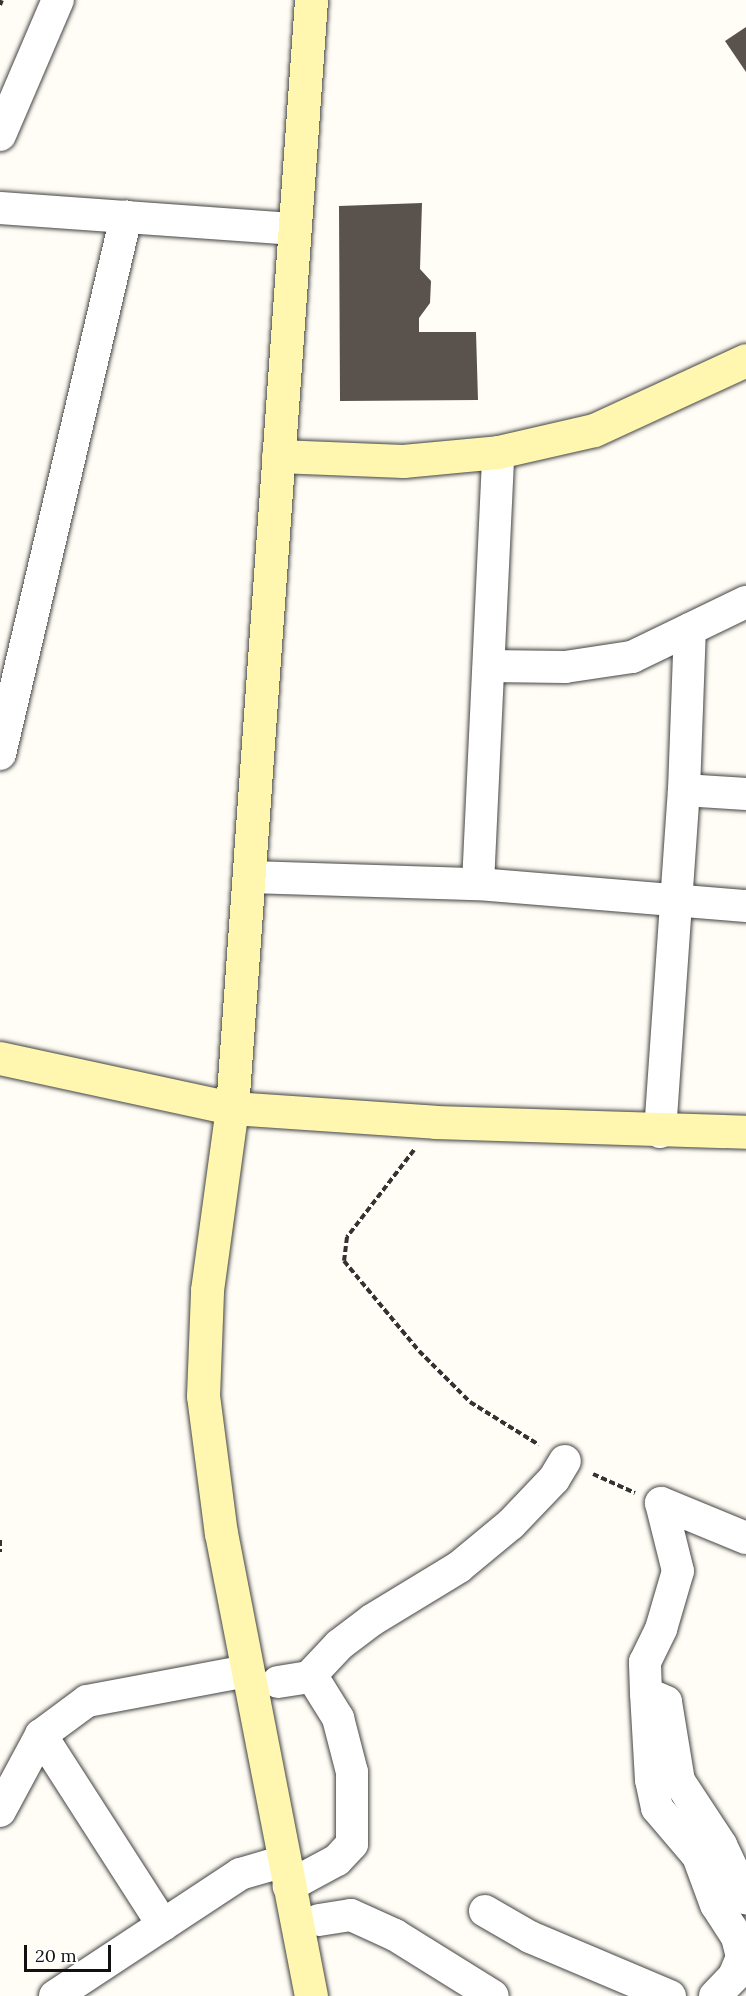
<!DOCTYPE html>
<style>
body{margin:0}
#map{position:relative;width:746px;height:1996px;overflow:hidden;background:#fffdf5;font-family:Lora,serif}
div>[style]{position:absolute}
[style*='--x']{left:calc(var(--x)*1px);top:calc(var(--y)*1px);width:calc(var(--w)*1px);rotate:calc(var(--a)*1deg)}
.building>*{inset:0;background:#5a524d}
.path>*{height:4px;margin-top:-2px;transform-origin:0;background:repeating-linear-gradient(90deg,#333 0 6px,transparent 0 9px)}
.roads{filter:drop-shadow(0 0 2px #444) drop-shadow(0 0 2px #444)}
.street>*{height:32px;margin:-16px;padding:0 16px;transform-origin:16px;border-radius:16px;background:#fff}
.secondary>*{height:33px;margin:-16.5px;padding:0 16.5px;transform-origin:16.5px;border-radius:16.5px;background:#fff6b0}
span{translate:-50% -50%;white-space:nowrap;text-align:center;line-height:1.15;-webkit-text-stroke:6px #fff;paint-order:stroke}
.scale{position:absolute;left:24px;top:1945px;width:87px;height:27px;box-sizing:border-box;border:3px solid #111;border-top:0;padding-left:8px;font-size:18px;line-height:21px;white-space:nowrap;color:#111;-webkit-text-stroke:4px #fff;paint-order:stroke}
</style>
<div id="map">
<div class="building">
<div style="clip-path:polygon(746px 27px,746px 72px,725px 41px)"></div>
<div style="clip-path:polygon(422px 203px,420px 269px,431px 281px,430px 303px,419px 318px,419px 332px,476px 332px,478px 400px,340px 401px,339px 206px)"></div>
</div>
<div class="path">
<div style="--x:0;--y:5;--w:5;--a:-68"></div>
<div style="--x:414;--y:1150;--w:110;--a:127.6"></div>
<div style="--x:347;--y:1237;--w:24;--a:97"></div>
<div style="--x:344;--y:1261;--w:117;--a:50.2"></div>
<div style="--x:419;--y:1351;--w:72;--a:45"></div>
<div style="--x:470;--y:1402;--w:81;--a:31.9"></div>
<div style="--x:593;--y:1474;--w:46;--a:24.3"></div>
<div style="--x:0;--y:1540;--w:12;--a:90"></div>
</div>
<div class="roads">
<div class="street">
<div style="--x:0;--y:135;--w:147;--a:-66.8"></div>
<div style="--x:0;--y:208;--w:294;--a:4.1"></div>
<div style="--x:489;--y:666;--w:76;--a:0.8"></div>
<div style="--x:565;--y:667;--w:68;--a:-8.5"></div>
<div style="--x:632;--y:657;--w:127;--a:-25.8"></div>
<div style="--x:0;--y:754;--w:552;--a:-76.8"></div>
<div style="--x:684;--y:790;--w:62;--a:3.7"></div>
<div style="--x:250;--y:877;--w:228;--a:1.8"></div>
<div style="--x:478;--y:884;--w:269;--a:4.7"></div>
<div style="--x:478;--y:884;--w:432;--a:-87.3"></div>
<div style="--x:660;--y:1132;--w:343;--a:-86"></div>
<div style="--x:684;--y:790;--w:161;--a:-87.9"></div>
<div style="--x:661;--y:1503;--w:92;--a:22.4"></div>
<div style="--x:309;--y:1677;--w:44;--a:-46.8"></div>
<div style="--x:339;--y:1645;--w:41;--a:-37.1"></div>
<div style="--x:372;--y:1620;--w:102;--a:-31.3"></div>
<div style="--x:459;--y:1567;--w:67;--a:-39.6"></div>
<div style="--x:511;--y:1524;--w:62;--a:-46.3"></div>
<div style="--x:554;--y:1479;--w:21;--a:-59"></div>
<div style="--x:278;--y:1682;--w:31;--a:-9"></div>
<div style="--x:309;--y:1677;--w:7;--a:34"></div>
<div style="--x:315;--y:1681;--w:44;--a:58.1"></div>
<div style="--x:338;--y:1718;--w:56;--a:75.5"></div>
<div style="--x:352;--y:1772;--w:72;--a:90"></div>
<div style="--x:352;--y:1844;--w:22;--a:133"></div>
<div style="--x:337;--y:1860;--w:55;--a:151.6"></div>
<div style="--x:646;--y:1693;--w:31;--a:-92"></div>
<div style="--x:645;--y:1662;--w:37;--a:-64"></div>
<div style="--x:661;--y:1629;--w:60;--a:-73.7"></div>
<div style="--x:678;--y:1571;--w:70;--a:-104"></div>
<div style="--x:0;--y:1811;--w:86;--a:-61.7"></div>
<div style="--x:485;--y:1911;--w:52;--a:30"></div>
<div style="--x:530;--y:1937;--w:152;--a:22.9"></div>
<div style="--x:319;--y:1920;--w:32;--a:-9"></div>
<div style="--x:351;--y:1915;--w:48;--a:24.4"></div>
<div style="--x:395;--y:1935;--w:115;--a:31.9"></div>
<div style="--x:163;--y:1925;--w:226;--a:-122.7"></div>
<div style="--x:41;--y:1735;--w:57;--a:-36.5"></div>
<div style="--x:87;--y:1701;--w:163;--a:-10.6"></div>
<div style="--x:55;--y:1996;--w:222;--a:-33.4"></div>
<div style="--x:240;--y:1874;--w:47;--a:-16.1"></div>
<div style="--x:715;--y:1996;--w:28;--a:-46"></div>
<div style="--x:734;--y:1976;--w:21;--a:-67"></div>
<div style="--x:742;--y:1957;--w:21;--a:-104"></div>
<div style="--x:737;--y:1937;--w:38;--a:-123"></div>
<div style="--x:716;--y:1905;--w:52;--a:-110.2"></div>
<div style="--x:698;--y:1856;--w:63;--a:-130.5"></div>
<div style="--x:657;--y:1808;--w:29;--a:-102"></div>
<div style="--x:651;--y:1780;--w:87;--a:-93.3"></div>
<div style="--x:646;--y:1693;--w:22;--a:24"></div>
<div style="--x:666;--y:1702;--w:80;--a:80.7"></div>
<div style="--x:679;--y:1781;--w:77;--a:56.7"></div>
<div style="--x:721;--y:1845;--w:59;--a:64.7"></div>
</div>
<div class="secondary">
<div style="--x:278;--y:456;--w:125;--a:2.3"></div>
<div style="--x:403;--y:461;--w:95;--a:-5.4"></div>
<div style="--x:498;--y:452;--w:98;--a:-12.9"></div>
<div style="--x:594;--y:430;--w:167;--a:-24.7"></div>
<div style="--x:0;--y:1058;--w:237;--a:12.2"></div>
<div style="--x:232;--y:1108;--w:203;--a:3.9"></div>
<div style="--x:435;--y:1122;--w:311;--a:1.8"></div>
<div style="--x:311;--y:1996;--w:471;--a:-101"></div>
<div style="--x:221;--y:1534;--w:139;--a:-97.4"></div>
<div style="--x:203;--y:1396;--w:106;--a:-87.8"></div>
<div style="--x:207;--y:1290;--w:184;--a:-82.2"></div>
<div style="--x:232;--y:1108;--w:1111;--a:-85.92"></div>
</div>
</div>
<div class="scale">20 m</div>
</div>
